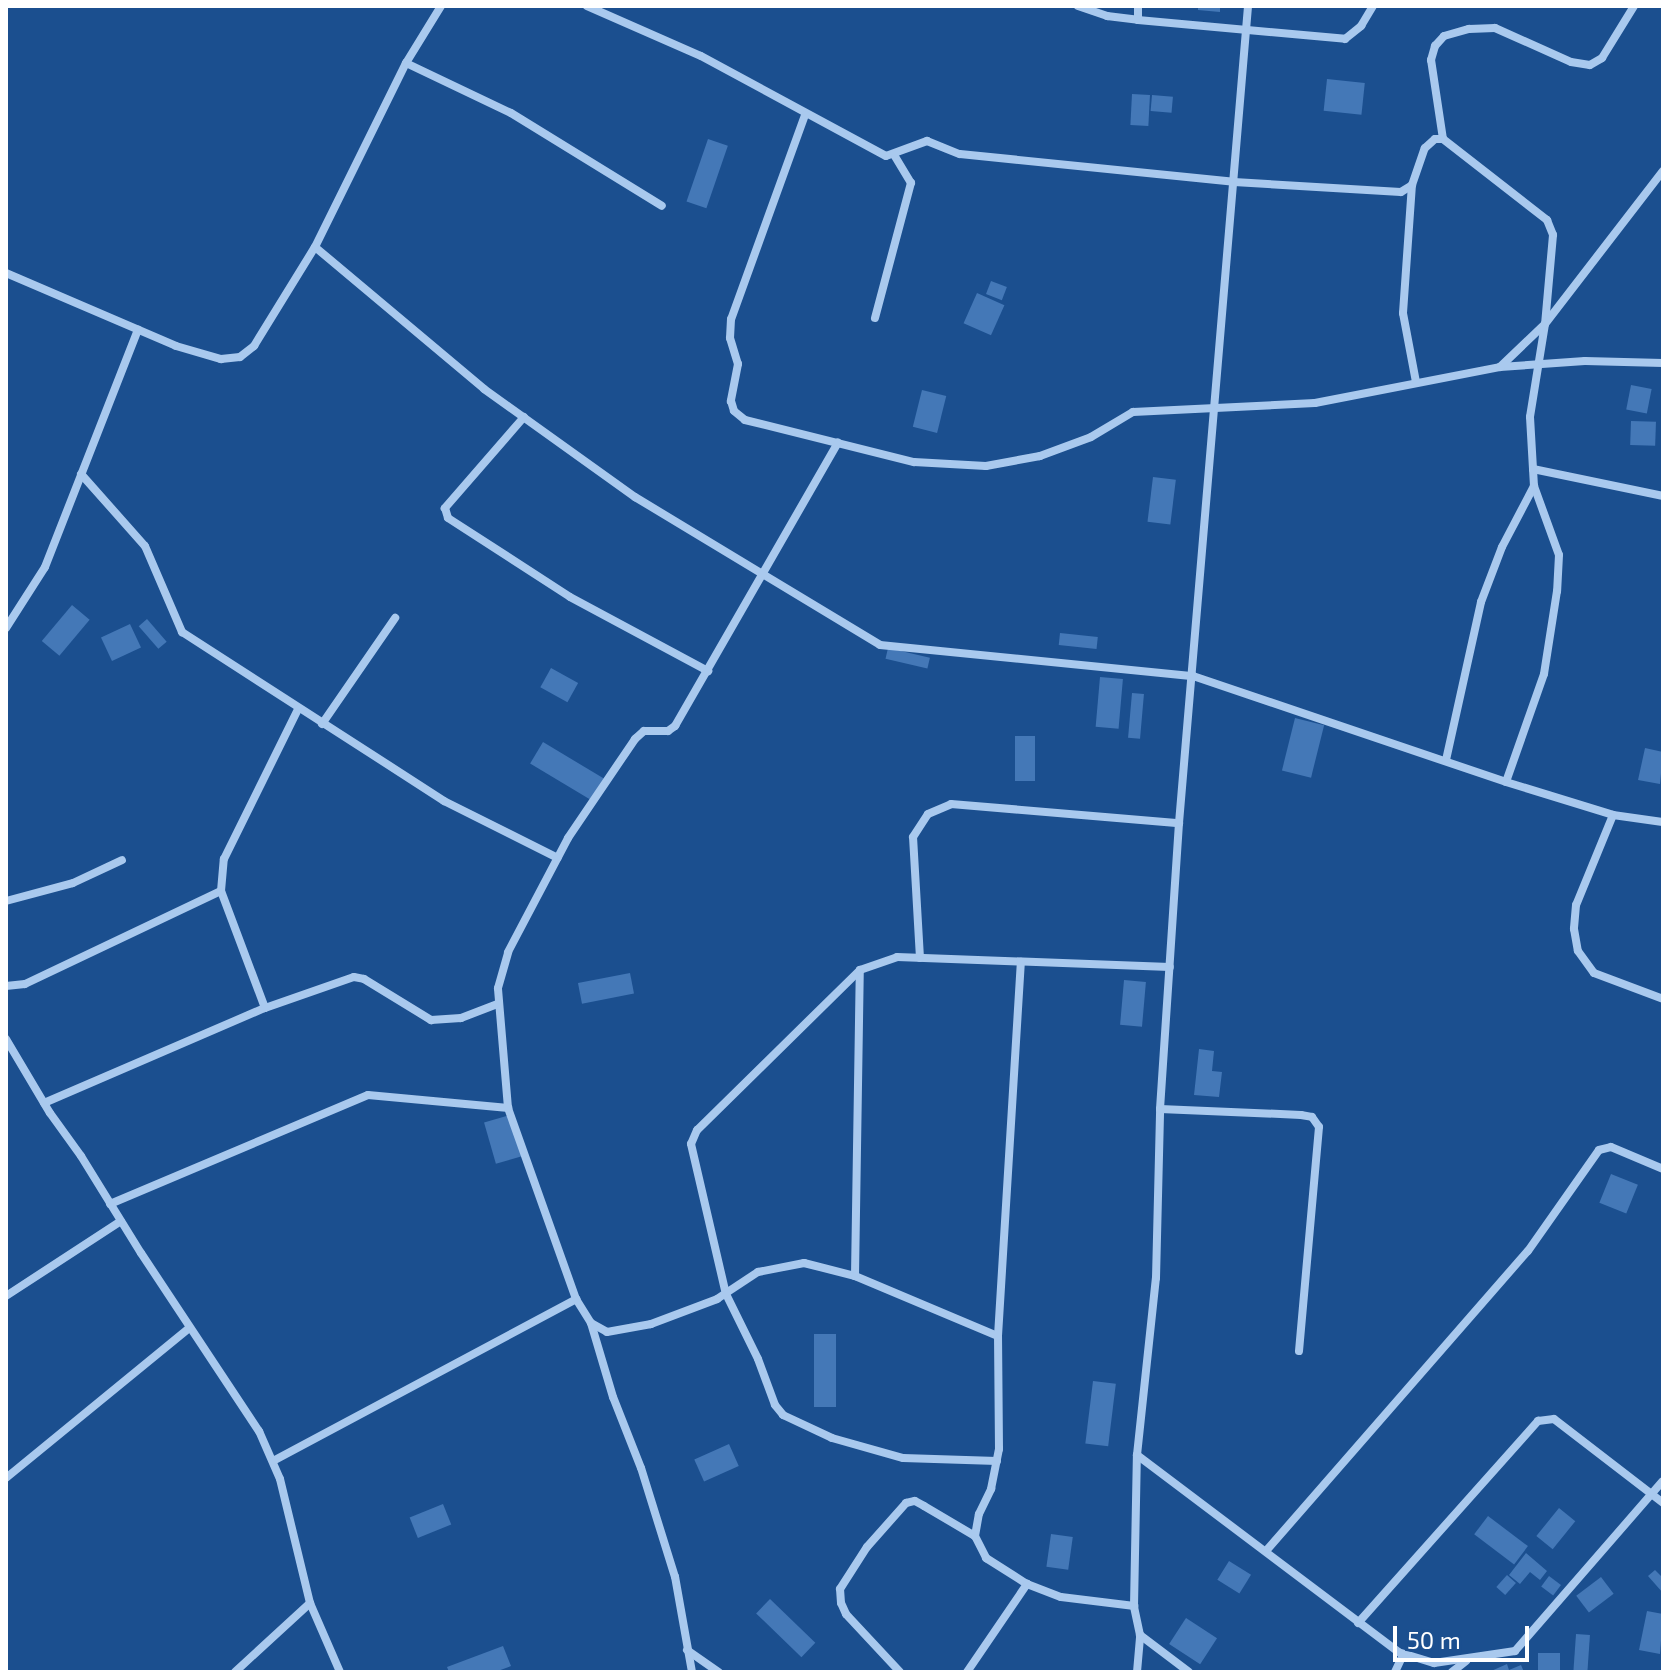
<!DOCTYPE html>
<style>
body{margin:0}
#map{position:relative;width:1669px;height:1678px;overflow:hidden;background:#1b4f8f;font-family:"Exo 2",sans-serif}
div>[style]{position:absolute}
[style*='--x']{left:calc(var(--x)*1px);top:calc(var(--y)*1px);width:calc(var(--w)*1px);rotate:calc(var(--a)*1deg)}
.building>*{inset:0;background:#4478b7;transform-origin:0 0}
.street>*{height:8px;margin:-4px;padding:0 4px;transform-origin:4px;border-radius:4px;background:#a9c9ee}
span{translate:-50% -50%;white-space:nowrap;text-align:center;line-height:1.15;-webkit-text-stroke:8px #1b4f8f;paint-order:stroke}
.frame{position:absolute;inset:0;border:8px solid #fff;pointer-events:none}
.scale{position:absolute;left:1393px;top:1626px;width:136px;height:36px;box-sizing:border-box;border:4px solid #fff;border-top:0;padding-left:10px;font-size:24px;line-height:28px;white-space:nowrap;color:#fff;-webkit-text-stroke:6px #1b4f8f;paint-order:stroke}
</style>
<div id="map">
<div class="building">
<div style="clip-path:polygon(1198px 6px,1220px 6px,1220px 12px,1198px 10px)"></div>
<div style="left:1327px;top:79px;width:38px;height:32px;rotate:6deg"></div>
<div style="left:1132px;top:94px;width:18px;height:31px;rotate:3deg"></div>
<div style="left:1152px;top:95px;width:21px;height:16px;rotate:5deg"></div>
<div style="left:708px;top:139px;width:21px;height:66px;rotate:19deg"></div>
<div style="left:991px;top:281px;width:17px;height:14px;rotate:21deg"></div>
<div style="left:977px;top:293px;width:30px;height:33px;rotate:24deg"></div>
<div style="left:1631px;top:385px;width:21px;height:25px;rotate:11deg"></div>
<div style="left:922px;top:390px;width:25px;height:38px;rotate:14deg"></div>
<div style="left:1631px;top:421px;width:25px;height:24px;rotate:2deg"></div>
<div style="left:1153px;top:477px;width:23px;height:45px;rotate:7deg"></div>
<div style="left:72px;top:605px;width:23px;height:47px;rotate:40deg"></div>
<div style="left:147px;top:619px;width:30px;height:11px;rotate:49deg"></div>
<div style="left:130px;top:624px;width:26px;height:32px;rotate:65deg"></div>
<div style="left:1060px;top:633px;width:38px;height:12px;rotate:6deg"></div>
<div style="left:888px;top:648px;width:43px;height:11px;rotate:13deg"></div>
<div style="left:551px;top:668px;width:31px;height:22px;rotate:29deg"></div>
<div style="left:1100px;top:677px;width:23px;height:50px;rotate:5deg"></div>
<div style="left:1132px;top:693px;width:12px;height:45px;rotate:5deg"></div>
<div style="left:1295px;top:718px;width:30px;height:54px;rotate:14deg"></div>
<div style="left:1015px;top:736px;width:20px;height:45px"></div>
<div style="left:543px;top:742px;width:71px;height:25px;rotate:31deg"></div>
<div style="clip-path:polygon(1645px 748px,1663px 752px,1660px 784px,1638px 780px)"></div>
<div style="left:630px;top:973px;width:21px;height:53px;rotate:79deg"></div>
<div style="left:1124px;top:980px;width:22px;height:45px;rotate:5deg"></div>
<div style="clip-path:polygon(1199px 1049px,1214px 1051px,1212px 1071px,1222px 1072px,1219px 1097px,1194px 1095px)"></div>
<div style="left:510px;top:1115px;width:43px;height:27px;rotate:74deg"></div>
<div style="left:1611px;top:1174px;width:29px;height:31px;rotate:22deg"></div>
<div style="left:836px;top:1334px;width:73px;height:22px;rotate:90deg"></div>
<div style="left:1093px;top:1381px;width:23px;height:63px;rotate:7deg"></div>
<div style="left:729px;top:1444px;width:24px;height:38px;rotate:66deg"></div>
<div style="left:443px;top:1504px;width:22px;height:36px;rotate:68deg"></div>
<div style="left:1559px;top:1508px;width:21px;height:36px;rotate:39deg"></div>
<div style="left:1488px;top:1516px;width:50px;height:23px;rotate:37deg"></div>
<div style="left:1051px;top:1534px;width:22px;height:33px;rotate:8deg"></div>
<div style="clip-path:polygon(1526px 1553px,1547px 1571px,1540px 1580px,1530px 1572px,1520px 1584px,1509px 1575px)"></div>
<div style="left:1229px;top:1561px;width:26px;height:22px;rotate:32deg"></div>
<div style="clip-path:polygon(1655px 1570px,1663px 1578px,1663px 1593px,1648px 1576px)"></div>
<div style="left:1507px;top:1575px;width:12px;height:16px;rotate:42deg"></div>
<div style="left:1549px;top:1576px;width:15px;height:13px;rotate:37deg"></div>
<div style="left:1601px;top:1577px;width:21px;height:31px;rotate:53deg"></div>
<div style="left:770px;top:1599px;width:63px;height:20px;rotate:44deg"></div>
<div style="clip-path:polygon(1647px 1611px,1663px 1614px,1660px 1654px,1639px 1650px)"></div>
<div style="left:1186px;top:1618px;width:37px;height:31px;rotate:33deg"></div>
<div style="left:1576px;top:1634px;width:14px;height:38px;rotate:4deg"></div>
<div style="clip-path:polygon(503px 1646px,511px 1666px,495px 1672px,449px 1672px,447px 1667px)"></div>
<div style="left:1538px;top:1653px;width:22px;height:18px"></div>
<div style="clip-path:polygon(1507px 1664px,1509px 1670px,1521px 1665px,1524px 1672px,1489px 1672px)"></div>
</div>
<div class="street">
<div style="--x:587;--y:6;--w:124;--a:23.7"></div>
<div style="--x:701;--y:56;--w:210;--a:28.4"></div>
<div style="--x:886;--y:156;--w:44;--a:-20.1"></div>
<div style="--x:927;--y:141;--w:35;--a:22"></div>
<div style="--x:960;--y:154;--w:275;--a:5.8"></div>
<div style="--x:1234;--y:182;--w:167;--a:3.4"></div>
<div style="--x:1401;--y:192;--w:13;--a:-32"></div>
<div style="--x:1078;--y:6;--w:31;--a:19"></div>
<div style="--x:1107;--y:16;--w:31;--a:7"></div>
<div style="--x:1138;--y:20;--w:208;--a:5.2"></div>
<div style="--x:1345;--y:39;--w:21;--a:-39"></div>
<div style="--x:1361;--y:26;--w:23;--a:-59"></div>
<div style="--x:1138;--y:6;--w:14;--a:90"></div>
<div style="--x:406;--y:63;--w:116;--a:25.5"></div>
<div style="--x:511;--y:113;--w:177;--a:31.6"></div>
<div style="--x:805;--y:115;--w:217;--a:109.9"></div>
<div style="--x:731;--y:319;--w:19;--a:93"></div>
<div style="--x:730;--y:338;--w:27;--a:73"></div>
<div style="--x:738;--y:364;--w:38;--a:101"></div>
<div style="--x:731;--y:401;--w:10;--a:73"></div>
<div style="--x:734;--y:411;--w:14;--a:39"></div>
<div style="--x:745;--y:420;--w:174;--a:14"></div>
<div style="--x:914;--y:462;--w:72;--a:3.2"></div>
<div style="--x:986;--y:466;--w:55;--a:-10.5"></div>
<div style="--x:1040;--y:456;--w:54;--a:-20.4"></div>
<div style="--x:1091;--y:437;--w:49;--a:-30.8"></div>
<div style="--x:1133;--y:412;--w:182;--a:-2.8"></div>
<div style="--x:1315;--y:403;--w:188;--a:-11"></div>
<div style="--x:1500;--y:367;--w:85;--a:-4"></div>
<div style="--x:1585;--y:361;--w:78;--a:1.5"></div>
<div style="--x:1443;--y:139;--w:80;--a:-98.6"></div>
<div style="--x:1431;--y:60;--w:15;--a:-74"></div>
<div style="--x:1435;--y:46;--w:13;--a:-48"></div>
<div style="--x:1444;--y:36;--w:26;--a:-16"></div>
<div style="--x:1469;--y:29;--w:26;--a:-2"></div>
<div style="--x:1495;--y:28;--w:83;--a:24.1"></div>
<div style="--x:1571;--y:62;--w:19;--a:9"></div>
<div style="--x:1590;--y:65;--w:14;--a:-30"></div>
<div style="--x:1602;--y:58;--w:61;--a:-58.4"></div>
<div style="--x:315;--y:247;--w:221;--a:40"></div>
<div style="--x:484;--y:389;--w:186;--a:35.6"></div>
<div style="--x:635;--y:497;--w:286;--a:31.1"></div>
<div style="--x:880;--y:645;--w:315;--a:5.7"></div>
<div style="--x:1193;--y:676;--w:330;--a:18.7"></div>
<div style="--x:1506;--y:782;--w:112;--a:17.1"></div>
<div style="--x:1613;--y:815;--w:50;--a:8"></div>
<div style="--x:6;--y:273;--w:185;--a:23.2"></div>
<div style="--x:176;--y:346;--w:47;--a:16.1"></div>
<div style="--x:221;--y:359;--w:19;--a:-6"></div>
<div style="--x:240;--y:357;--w:18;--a:-38"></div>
<div style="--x:254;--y:346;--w:116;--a:-58.4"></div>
<div style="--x:315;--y:247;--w:205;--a:-63.7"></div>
<div style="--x:406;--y:63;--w:67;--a:-58.4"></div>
<div style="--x:875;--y:318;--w:140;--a:-75.1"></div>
<div style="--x:911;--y:183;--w:33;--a:-121"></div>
<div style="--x:1500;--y:367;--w:62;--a:-43.7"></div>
<div style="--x:1545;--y:324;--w:193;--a:-52.4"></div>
<div style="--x:1416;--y:382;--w:70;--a:-100.7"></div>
<div style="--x:1403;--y:313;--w:128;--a:-86"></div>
<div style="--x:1412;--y:185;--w:39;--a:-71"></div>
<div style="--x:1425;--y:148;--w:13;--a:-42"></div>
<div style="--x:1435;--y:139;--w:8;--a:0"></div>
<div style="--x:1443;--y:139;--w:132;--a:37.9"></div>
<div style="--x:1547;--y:220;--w:16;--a:68"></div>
<div style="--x:1553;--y:235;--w:89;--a:95.1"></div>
<div style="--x:1545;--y:324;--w:94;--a:99.2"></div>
<div style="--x:1530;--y:417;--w:69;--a:86.7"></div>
<div style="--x:1534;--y:486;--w:73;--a:70.1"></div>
<div style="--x:1559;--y:555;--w:36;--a:93"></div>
<div style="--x:1557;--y:591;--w:84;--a:98.9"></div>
<div style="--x:1544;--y:674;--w:114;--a:109.4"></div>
<div style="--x:524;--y:417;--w:121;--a:131"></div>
<div style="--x:445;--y:508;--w:10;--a:73"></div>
<div style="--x:448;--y:518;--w:145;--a:32.9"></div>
<div style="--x:570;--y:597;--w:157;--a:28.2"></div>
<div style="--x:1533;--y:469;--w:133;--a:11.7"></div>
<div style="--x:81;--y:474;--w:96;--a:48.4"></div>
<div style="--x:145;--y:546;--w:94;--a:66.7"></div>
<div style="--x:182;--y:632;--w:312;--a:32.8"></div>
<div style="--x:444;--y:801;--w:127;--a:26.6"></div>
<div style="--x:6;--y:628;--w:72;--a:-57.4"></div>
<div style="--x:45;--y:567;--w:255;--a:-68.6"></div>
<div style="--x:322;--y:724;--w:129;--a:-55.4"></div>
<div style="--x:1446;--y:760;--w:162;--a:-77.5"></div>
<div style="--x:1481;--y:602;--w:59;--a:-69.1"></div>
<div style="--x:1502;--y:547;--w:69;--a:-62.3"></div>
<div style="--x:1613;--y:815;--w:97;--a:112.3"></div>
<div style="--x:1576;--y:905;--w:24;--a:95"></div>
<div style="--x:1574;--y:929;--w:22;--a:80"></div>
<div style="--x:1578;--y:951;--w:27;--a:54"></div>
<div style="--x:1594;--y:973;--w:74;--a:20.6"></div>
<div style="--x:6;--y:901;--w:69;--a:-15"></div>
<div style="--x:73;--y:883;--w:54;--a:-25.1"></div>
<div style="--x:920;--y:958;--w:121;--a:-93.3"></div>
<div style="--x:913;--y:837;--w:27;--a:-57"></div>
<div style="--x:928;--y:814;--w:25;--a:-23"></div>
<div style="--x:951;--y:804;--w:229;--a:4.8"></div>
<div style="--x:860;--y:970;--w:228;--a:135.5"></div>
<div style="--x:697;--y:1130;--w:15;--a:113"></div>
<div style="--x:691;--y:1144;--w:154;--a:76.9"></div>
<div style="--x:726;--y:1294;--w:72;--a:63.8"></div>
<div style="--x:758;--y:1359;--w:49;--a:69.7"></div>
<div style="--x:775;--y:1405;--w:13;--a:51"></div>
<div style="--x:783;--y:1415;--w:54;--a:25.1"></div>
<div style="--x:832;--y:1438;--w:74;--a:15.7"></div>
<div style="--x:903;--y:1458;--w:94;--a:1.8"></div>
<div style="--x:6;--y:986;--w:19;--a:-6"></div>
<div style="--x:25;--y:984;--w:217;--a:-25.4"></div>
<div style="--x:265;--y:1008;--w:125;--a:-110.6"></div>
<div style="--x:221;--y:891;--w:32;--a:-85"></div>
<div style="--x:224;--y:859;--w:167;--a:-63.7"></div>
<div style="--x:6;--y:1039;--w:86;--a:59.3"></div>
<div style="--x:50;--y:1113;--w:53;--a:54.2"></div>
<div style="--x:81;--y:1156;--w:114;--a:58.3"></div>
<div style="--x:141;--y:1253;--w:214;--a:56.5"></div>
<div style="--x:259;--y:1431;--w:52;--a:66.4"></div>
<div style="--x:280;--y:1479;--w:128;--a:76.4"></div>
<div style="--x:310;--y:1603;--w:75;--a:66.5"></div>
<div style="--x:44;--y:1103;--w:241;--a:-23.3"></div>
<div style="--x:265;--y:1008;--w:94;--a:-19.2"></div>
<div style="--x:354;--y:977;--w:10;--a:11"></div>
<div style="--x:364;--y:979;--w:79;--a:31.5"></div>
<div style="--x:431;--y:1020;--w:30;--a:-4"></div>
<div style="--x:461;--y:1018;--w:39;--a:-21"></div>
<div style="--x:1160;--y:1109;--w:141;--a:2.4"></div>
<div style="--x:1301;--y:1115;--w:11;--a:10"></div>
<div style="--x:1312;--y:1117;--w:12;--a:55"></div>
<div style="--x:1319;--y:1127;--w:225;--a:95.1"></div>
<div style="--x:110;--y:1204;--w:280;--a:-22.9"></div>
<div style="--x:368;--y:1095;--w:141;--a:5.3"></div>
<div style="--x:855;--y:1276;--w:306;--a:-89.1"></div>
<div style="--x:860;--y:970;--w:39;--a:-19"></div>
<div style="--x:897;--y:957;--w:273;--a:2.1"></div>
<div style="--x:6;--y:1296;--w:137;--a:-33.1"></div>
<div style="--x:591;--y:1323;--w:18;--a:29"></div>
<div style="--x:607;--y:1332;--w:45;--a:-10.3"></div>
<div style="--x:651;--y:1324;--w:71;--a:-20.7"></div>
<div style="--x:717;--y:1299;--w:49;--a:-33.4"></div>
<div style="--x:758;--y:1272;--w:47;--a:-11.1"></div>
<div style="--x:804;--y:1263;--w:53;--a:14.3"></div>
<div style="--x:855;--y:1276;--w:155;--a:22.8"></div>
<div style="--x:1137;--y:1455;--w:327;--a:37"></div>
<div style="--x:1398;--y:1652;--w:38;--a:17"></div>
<div style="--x:1434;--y:1663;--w:82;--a:-8.4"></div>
<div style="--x:1515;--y:1651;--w:225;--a:-49"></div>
<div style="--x:273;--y:1461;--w:344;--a:-28.1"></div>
<div style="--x:6;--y:1478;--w:237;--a:-39.3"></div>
<div style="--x:975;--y:1536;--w:22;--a:-80"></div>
<div style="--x:979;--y:1514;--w:28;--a:-64"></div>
<div style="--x:991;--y:1489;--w:41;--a:-78.7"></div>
<div style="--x:999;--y:1449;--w:113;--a:-90.5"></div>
<div style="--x:998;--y:1336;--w:375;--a:-86.5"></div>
<div style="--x:1266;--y:1551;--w:398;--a:-48.9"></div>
<div style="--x:1528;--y:1251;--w:123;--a:-54.9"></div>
<div style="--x:1599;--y:1150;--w:12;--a:-14"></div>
<div style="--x:1611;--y:1147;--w:56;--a:22.9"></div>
<div style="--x:1358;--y:1623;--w:271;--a:-48.3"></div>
<div style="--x:1538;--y:1421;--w:16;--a:-7"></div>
<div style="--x:1554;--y:1419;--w:138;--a:37.6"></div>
<div style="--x:1140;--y:1635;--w:61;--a:37.1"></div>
<div style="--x:687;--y:1650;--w:39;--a:35"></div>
<div style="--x:235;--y:1672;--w:102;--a:-42.6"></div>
<div style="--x:692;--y:1672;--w:97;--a:-100.1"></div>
<div style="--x:675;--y:1577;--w:114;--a:-107.3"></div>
<div style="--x:641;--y:1468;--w:76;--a:-111.5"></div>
<div style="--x:613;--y:1397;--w:77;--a:-106.6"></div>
<div style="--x:591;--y:1323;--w:28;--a:-122"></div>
<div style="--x:576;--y:1299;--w:203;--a:-109.6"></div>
<div style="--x:508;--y:1108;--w:120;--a:-94.8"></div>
<div style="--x:498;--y:988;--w:37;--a:-74"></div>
<div style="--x:508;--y:952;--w:129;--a:-62.2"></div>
<div style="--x:568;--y:838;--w:120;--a:-55.9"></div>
<div style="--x:635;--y:739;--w:12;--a:-42"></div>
<div style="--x:644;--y:731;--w:24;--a:0"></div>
<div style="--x:668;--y:731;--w:9;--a:-36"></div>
<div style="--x:675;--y:726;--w:327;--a:-60.1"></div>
<div style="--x:900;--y:1672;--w:79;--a:-133"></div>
<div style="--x:846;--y:1614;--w:12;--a:-114"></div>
<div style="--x:841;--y:1603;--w:14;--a:-94"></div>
<div style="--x:840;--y:1589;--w:50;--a:-57.3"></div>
<div style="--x:867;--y:1547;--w:59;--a:-48.4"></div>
<div style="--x:906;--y:1503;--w:9;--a:-13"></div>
<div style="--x:915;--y:1501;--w:10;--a:29"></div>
<div style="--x:924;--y:1506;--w:59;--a:30.5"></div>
<div style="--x:975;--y:1536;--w:25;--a:63"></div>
<div style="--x:986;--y:1558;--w:49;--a:32.4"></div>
<div style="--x:1027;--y:1584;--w:36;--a:21"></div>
<div style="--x:1061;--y:1597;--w:74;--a:7"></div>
<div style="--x:967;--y:1672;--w:107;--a:-55.7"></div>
<div style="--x:1137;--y:1672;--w:37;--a:-85"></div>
<div style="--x:1140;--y:1635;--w:30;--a:-102"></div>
<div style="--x:1134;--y:1606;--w:151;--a:-88.9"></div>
<div style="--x:1137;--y:1455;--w:178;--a:-83.9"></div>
<div style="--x:1156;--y:1278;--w:169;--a:-88.6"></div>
<div style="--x:1160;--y:1109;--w:287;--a:-86.2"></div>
<div style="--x:1179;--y:823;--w:820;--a:-85.17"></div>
<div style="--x:1395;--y:1672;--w:19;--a:-65"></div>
<div style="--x:1452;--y:1672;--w:18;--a:-38"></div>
</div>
<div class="frame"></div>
<div class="scale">50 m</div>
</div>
